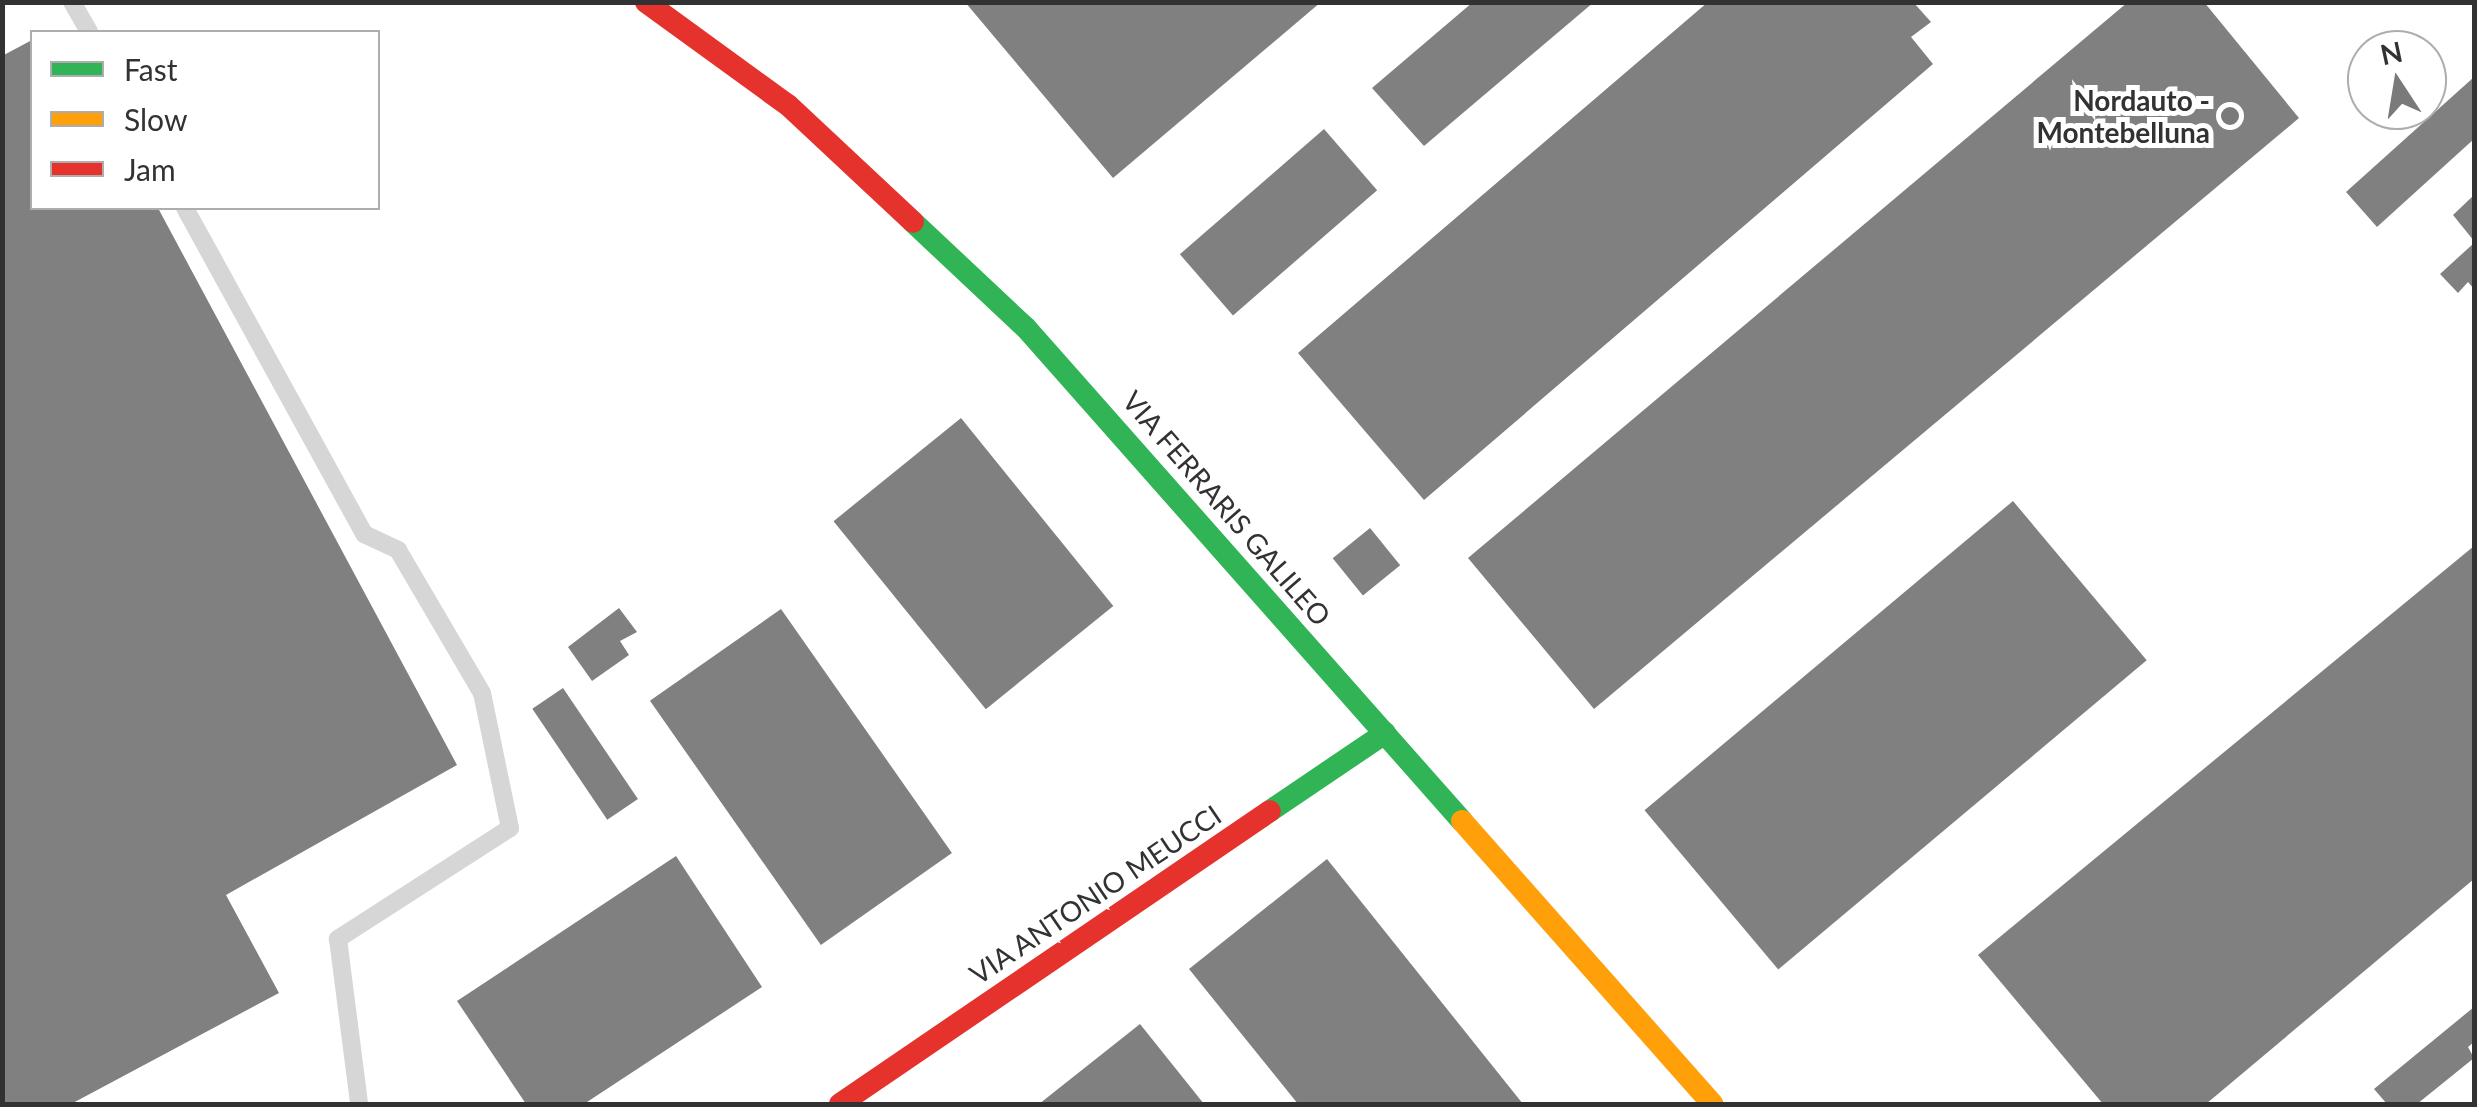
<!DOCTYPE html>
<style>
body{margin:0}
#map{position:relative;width:2477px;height:1107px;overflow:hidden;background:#fff;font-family:Lato,sans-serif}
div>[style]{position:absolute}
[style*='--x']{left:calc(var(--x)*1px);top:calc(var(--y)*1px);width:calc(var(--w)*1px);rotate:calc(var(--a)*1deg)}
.building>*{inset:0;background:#808080;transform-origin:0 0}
.lane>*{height:18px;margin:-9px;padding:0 9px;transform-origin:9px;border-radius:9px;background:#d6d6d6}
.fast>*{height:22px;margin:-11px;padding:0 11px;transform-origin:11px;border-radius:11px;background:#30b455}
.slow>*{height:22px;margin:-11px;padding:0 11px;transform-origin:11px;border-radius:11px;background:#ff9f0a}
.jam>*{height:22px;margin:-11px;padding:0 11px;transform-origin:11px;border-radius:11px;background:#e5322d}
.dots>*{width:28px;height:28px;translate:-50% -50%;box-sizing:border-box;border:5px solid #fff;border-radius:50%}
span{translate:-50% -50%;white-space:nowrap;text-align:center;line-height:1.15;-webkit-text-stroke:10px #fff;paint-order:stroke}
.poi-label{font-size:28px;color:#323232;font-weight:700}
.right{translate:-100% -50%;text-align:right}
.street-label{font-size:28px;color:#323232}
.frame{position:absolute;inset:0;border:5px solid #323232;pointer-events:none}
.legend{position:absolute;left:30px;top:30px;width:350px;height:180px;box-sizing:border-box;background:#fff;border:2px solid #adadad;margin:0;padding:12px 18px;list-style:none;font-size:30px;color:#323232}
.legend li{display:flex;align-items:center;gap:20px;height:50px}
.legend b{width:50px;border:2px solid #adadad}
.north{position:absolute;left:2347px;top:30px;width:100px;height:100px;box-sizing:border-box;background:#fff;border:2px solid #adadad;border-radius:50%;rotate:348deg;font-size:28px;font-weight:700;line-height:40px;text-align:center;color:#323232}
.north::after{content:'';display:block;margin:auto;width:35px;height:45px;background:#7a7a7a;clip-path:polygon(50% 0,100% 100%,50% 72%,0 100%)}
</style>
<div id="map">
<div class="building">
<div style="clip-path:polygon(965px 2px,1321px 2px,1113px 178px)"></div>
<div style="clip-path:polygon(1473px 2px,1594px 2px,1424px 146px,1372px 88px)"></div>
<div style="clip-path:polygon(1708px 2px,1914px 3px,1931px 22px,1911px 37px,1933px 64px,1424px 500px,1298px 353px)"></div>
<div style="clip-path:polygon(2128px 2px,2204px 2px,2299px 118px,1594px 709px,1468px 558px)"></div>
<div style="clip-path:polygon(32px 40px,32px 208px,158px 208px,457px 765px,226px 895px,279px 993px,71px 1104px,2px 1104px,2px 56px)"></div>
<div style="clip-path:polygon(2474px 77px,2474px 139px,2377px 227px,2346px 192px)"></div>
<div style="left:1324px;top:129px;width:81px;height:191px;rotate:49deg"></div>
<div style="clip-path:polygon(2474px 195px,2474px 241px,2453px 215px)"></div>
<div style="clip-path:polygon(2474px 243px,2474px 289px,2468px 282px,2458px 293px,2440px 274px)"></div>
<div style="left:961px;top:418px;width:242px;height:164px;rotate:51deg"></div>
<div style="left:2013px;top:501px;width:208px;height:481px;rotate:50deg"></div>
<div style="left:1370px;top:528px;width:48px;height:48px;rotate:51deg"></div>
<div style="clip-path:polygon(2474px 546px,2474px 879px,2206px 1104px,2103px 1104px,1978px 955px)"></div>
<div style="clip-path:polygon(619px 608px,637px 632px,620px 641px,629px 655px,592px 681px,568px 647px)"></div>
<div style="left:781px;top:609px;width:298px;height:160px;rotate:55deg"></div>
<div style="left:563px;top:688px;width:134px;height:37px;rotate:56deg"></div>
<div style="clip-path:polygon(676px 856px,762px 987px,584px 1104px,526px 1104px,457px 1001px)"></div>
<div style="clip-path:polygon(1327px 859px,1523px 1104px,1298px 1104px,1189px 969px)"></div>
<div style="clip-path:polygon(2474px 1007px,2474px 1042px,2468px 1047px,2474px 1058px,2417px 1104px,2387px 1104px,2374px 1089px)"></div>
<div style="clip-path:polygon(1140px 1024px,1204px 1104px,1039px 1104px)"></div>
</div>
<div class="lane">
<div style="--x:72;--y:2;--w:34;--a:60"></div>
<div style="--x:185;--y:208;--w:372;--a:61.2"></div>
<div style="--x:364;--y:534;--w:38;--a:25"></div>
<div style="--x:398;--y:550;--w:166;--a:59.6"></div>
<div style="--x:482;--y:693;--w:138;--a:78.3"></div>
<div style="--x:510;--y:828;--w:205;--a:147.2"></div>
<div style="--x:338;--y:939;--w:166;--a:82.7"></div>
</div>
<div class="fast">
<div style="--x:913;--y:222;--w:155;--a:43.2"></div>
<div style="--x:1026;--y:328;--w:658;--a:48.51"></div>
<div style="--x:1270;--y:811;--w:139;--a:-34.1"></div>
</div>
<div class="slow">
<div style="--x:1462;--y:821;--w:378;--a:48.5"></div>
</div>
<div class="jam">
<div style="--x:646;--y:2;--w:175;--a:36"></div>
<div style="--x:788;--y:105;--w:171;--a:43.1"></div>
<div style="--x:840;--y:1104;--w:520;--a:-34.27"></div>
</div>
<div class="dots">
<div style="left:2230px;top:116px;background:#7a7a7a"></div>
</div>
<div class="poi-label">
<span class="right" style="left:2210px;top:116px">Nordauto -<br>Montebelluna</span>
</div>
<div class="street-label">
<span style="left:1227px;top:508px;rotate:49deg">VIA FERRARIS GALILEO</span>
<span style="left:1095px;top:894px;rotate:-34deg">VIA ANTONIO MEUCCI</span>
</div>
<div class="frame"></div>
<ul class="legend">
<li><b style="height:12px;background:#30b455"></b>Fast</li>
<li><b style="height:12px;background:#ff9f0a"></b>Slow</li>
<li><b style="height:12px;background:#e5322d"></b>Jam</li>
</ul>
<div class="north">N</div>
</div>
